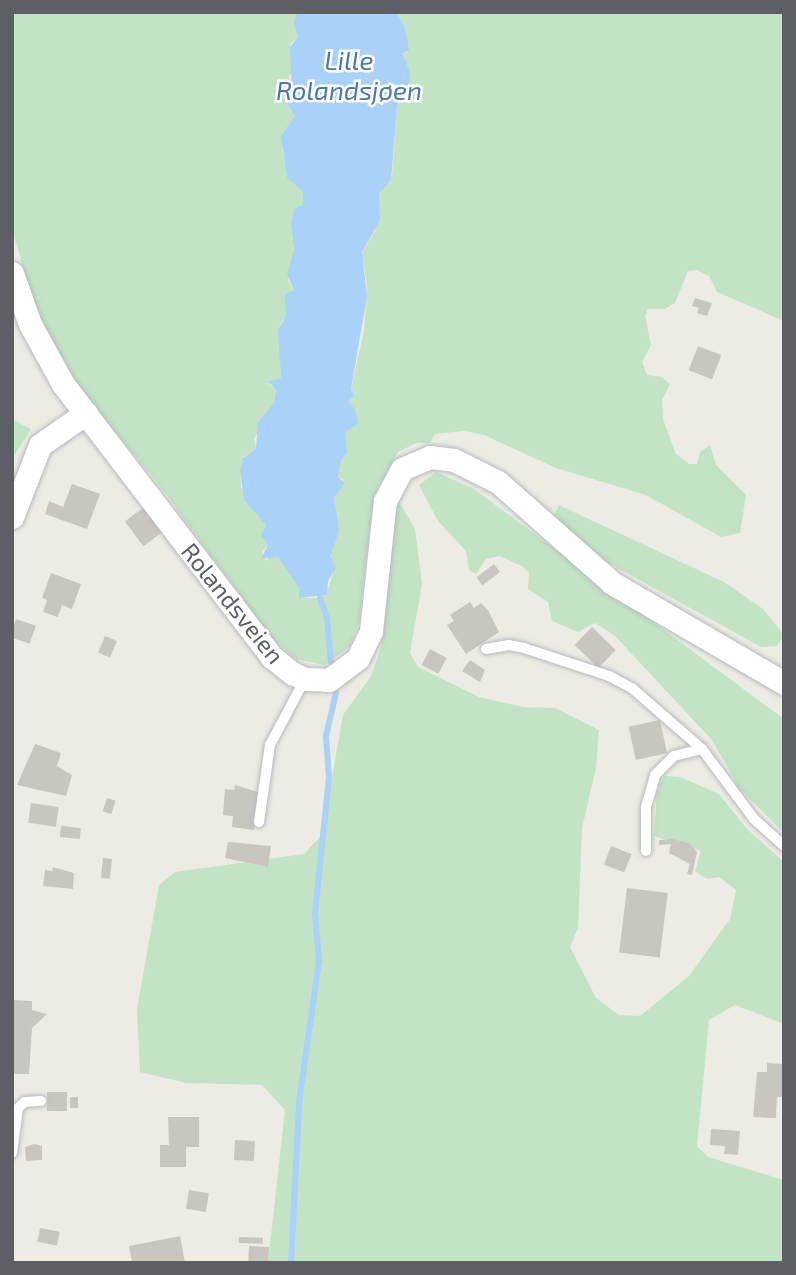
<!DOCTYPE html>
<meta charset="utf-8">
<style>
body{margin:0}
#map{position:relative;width:796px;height:1275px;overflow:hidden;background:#edece4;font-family:"Exo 2",sans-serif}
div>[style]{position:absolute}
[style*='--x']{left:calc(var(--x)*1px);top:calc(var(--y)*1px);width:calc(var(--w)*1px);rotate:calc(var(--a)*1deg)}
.green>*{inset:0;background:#c2e3c4}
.water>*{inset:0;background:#aad1f7}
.stream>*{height:6px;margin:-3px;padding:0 3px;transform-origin:3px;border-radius:3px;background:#aad1f7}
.building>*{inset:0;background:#c9c6c0;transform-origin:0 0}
.roads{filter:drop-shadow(0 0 2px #b6b9bd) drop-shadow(0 0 2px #b6b9bd)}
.lane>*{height:10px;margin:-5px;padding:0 5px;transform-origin:5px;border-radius:5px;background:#fff}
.street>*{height:23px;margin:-11.5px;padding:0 11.5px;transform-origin:11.5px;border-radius:11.5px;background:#fff}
span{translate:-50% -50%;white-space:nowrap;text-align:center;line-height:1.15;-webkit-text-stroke:5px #fff;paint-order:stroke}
.street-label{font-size:24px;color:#5c5f63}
.water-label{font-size:26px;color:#4b77b1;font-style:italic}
.frame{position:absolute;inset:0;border:14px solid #5c5f63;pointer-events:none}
</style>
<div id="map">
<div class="green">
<div style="clip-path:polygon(12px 12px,298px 12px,298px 37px,290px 44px,294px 71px,289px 76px,292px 98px,288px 100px,295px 116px,282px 147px,287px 178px,303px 192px,303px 205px,294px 209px,291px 224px,294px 250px,288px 280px,294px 290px,286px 294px,286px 316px,279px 327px,281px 378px,268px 384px,276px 388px,274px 403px,254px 439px,256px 449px,243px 457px,240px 471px,241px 487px,266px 525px,263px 538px,268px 545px,262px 552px,266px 561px,272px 554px,278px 557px,299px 588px,299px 598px,320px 598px,327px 592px,333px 573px,330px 556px,338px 531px,334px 497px,344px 480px,338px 477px,345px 433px,357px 420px,348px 402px,354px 394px,351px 389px,364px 330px,367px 285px,362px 253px,375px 230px,379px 193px,392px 175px,397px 106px,409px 82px,402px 54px,407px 52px,405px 28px,396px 12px,784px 12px,784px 321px,717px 292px,709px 276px,697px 270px,688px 271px,675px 303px,665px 309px,648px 309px,645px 316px,651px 345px,642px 362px,647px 375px,662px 377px,670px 384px,662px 400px,663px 419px,676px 454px,689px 464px,697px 464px,700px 452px,710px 445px,716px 465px,746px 495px,740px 533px,721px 537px,646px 495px,556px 468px,484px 435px,464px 431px,435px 434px,430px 443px,416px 443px,398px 452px,374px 495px,359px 622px,350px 646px,325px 665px,296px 659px,272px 638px,157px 482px,60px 365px,37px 315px,12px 229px)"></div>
<div style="clip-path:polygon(12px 419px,31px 429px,12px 459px)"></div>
<div style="clip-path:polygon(436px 472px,474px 489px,784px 719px,784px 833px,740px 789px,712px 740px,615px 636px,595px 623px,578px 632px,552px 621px,548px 602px,528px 589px,529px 573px,522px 566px,499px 556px,486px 559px,476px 574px,469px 570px,466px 551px,438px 521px,419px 485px)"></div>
<div style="clip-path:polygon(400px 503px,415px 529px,422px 584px,410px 653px,418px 667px,479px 697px,523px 707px,555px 708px,599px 730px,596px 768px,582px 828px,578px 928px,570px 947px,596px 998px,619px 1015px,640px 1016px,689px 976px,730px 919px,736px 890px,719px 877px,707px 879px,695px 871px,701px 851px,654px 836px,657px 792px,664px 776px,680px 777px,719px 794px,747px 829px,784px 862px,784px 1024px,735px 1005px,709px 1020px,697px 1146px,708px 1157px,784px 1180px,784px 1263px,268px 1263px,285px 1110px,262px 1085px,186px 1083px,140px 1072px,137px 1009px,159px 885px,175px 872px,304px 854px,322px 835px,343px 715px,371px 676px,381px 647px,389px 514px)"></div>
<div style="clip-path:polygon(559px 505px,724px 582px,763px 609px,784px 635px,777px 646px,761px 647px,585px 550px,554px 516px)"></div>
</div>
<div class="water">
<div style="clip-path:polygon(298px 12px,396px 12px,405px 28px,409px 50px,402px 54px,410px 72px,409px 86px,397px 106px,391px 180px,379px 193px,380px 220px,362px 252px,367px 296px,351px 389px,354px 395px,348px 402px,355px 409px,358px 423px,345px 433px,347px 453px,341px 460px,338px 477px,345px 483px,334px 497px,339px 531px,330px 556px,336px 567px,328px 581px,327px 595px,299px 598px,299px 588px,278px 557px,261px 559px,268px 545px,261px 535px,266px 525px,244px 500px,240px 471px,243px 458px,256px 449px,258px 422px,274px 403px,276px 389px,268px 382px,281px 378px,278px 330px,286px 316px,285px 294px,294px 290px,287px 275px,294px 250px,291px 224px,294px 209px,303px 205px,303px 192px,287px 178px,281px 136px,295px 116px,284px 98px,292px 98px,290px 47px,298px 37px,294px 22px)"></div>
</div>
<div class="stream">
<div style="--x:320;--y:598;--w:21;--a:71"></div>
<div style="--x:327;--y:618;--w:45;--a:84.9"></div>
<div style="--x:291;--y:1263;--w:160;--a:-87.1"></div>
<div style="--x:299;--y:1103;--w:143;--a:-82"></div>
<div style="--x:319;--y:961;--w:48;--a:-94.8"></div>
<div style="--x:315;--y:913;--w:136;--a:-84.1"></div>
<div style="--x:329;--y:778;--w:42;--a:-94.1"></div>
<div style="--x:326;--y:736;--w:44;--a:-76.9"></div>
</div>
<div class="building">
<div style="clip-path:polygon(695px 298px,712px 303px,707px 316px,697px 313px,699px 308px,692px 306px)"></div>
<div style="left:698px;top:346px;width:25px;height:26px;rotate:21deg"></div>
<div style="clip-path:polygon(72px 484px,100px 494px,87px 529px,45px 514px,49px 501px,63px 507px)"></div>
<div style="left:144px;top:507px;width:31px;height:24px;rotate:53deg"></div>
<div style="left:494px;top:564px;width:10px;height:22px;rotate:53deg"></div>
<div style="clip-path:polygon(51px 573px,81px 584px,72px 609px,62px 605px,58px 617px,43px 612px,47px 600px,42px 598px)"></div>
<div style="clip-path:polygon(470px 602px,474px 608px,481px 603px,488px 610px,499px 632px,466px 654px,447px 625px,454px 621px,450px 615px)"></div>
<div style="left:16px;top:619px;width:21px;height:19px;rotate:19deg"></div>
<div style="left:592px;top:627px;width:33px;height:25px;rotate:44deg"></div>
<div style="left:105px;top:636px;width:13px;height:18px;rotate:23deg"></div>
<div style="left:430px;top:649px;width:19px;height:18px;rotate:28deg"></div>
<div style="clip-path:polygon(470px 660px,485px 670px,480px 682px,462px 671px)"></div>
<div style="left:660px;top:720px;width:34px;height:32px;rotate:78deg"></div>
<div style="clip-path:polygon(35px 744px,61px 753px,57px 766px,72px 775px,66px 796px,17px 785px)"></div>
<div style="clip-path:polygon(235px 785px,258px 792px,254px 830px,232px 827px,233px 816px,223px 815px,225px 789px,234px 790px)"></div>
<div style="left:107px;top:798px;width:9px;height:14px;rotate:18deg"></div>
<div style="left:31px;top:803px;width:28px;height:20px;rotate:8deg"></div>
<div style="left:61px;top:826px;width:20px;height:11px;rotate:6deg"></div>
<div style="clip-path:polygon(672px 839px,689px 843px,697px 852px,692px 875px,687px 874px,690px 864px,669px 853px,671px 844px,659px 845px,659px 840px)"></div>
<div style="clip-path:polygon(228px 842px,271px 846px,268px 867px,225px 858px)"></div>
<div style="left:611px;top:846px;width:22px;height:20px;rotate:21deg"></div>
<div style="left:103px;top:858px;width:9px;height:20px;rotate:6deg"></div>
<div style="clip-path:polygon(53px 867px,74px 873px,73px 889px,43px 886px,45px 870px,52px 871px)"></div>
<div style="left:627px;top:888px;width:41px;height:65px;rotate:7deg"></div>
<div style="clip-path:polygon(12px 1000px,32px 1001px,32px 1010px,47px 1014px,32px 1028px,29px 1074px,12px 1074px)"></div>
<div style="clip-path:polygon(767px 1063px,784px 1064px,784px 1097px,777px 1097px,776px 1118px,753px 1117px,757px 1072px,767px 1072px)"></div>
<div style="left:47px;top:1092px;width:20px;height:19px"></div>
<div style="left:70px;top:1097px;width:8px;height:11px"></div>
<div style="clip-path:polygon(168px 1117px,199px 1117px,199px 1147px,186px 1147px,186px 1167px,160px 1167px,160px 1145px,169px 1145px)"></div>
<div style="clip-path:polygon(711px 1129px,740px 1131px,738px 1155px,724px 1154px,725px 1146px,710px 1145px)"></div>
<div style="left:235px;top:1140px;width:20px;height:20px;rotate:3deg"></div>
<div style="clip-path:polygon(34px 1144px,42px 1146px,42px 1160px,26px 1161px,25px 1147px)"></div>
<div style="left:189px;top:1190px;width:20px;height:19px;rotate:9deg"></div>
<div style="left:40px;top:1228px;width:20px;height:14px;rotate:11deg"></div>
<div style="clip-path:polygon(180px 1236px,185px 1263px,132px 1263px,129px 1246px)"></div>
<div style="left:239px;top:1237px;width:24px;height:6px;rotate:2deg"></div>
<div style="left:249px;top:1246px;width:20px;height:17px;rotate:3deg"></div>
</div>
<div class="roads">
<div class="lane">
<div style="--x:486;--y:649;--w:23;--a:-10"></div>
<div style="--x:509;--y:645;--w:15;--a:11"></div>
<div style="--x:524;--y:648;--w:89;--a:18.2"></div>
<div style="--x:609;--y:676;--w:27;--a:28"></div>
<div style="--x:633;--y:689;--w:91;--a:41"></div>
<div style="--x:702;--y:749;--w:87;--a:53.4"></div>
<div style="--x:754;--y:819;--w:40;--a:42"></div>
<div style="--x:259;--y:822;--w:78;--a:-81.9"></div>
<div style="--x:270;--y:745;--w:75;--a:-62.1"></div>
<div style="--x:646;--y:851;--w:44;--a:-90"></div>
<div style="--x:646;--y:807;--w:33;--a:-74"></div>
<div style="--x:655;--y:775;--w:27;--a:-45"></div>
<div style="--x:674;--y:756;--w:29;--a:-14"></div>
<div style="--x:12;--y:1153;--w:45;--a:-82.4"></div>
<div style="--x:18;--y:1108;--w:9;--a:-41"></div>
<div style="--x:25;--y:1102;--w:16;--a:-4"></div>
</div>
<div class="street">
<div style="--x:12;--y:273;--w:54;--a:70.6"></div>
<div style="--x:30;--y:324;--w:68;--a:61.2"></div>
<div style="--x:63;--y:384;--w:344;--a:52.6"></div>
<div style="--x:272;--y:657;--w:26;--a:39"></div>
<div style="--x:292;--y:673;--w:14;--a:25"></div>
<div style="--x:305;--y:679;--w:24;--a:2"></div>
<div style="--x:329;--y:680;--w:36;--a:-37"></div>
<div style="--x:358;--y:658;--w:30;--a:-64"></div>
<div style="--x:371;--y:631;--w:131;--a:-83.9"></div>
<div style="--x:385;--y:501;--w:36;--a:-62"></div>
<div style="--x:402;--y:469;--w:30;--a:-23"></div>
<div style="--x:430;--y:457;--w:24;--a:7"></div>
<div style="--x:454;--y:460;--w:49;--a:26.6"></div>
<div style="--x:498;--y:482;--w:152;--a:41.5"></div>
<div style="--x:612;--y:583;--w:199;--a:30.2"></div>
<div style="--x:12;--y:517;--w:77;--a:-68.7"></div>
<div style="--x:40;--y:445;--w:56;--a:-34.8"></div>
</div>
</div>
<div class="street-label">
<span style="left:233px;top:603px;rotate:51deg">Rolandsveien</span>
</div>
<div class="water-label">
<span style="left:349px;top:75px">Lille<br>Rolandsjøen</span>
</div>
<div class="frame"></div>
</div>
